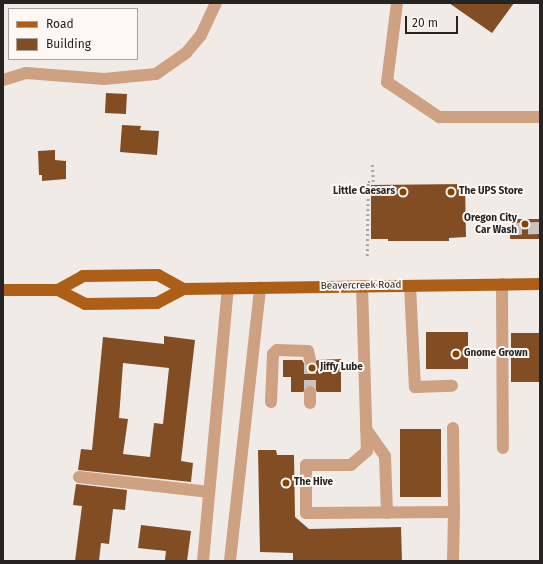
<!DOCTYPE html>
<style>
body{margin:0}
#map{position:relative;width:543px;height:564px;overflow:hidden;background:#f0ebe7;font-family:"Fira Sans",sans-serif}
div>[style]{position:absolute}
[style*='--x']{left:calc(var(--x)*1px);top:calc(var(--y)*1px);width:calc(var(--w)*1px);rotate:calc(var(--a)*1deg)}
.building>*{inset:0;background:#824d22;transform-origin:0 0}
.minor-tunnel>*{height:12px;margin-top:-6px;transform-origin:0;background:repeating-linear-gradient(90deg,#c8c3c0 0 12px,transparent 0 18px)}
.path>*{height:2.5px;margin-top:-1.25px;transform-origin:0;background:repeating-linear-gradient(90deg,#aaa6a3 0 2px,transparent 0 5px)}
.minor>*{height:12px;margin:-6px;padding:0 6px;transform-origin:6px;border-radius:6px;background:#cea182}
.major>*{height:12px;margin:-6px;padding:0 6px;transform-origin:6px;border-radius:6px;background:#ae5f17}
.dots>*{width:11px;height:11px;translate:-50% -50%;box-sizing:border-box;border:2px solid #fef8f4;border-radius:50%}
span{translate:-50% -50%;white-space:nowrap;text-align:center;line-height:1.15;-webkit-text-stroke:4px #fef8f4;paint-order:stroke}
.poi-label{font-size:10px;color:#262423;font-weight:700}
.right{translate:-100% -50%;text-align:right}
.left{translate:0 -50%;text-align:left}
.street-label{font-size:10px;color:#262423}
.frame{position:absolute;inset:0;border:4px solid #262423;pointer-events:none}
.legend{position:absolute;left:8px;top:8px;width:130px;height:52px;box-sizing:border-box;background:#fef8f4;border:1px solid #a8a3a0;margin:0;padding:5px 7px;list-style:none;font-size:12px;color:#262423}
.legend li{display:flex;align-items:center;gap:8px;height:20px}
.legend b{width:20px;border:1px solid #a8a3a0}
.scale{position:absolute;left:405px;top:16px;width:53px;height:18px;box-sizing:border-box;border:2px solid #262423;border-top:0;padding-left:5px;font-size:12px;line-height:14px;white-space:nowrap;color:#262423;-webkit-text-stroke:3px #fef8f4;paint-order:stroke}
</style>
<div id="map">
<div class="building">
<div style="clip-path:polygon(449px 3px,514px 3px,492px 33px)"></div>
<div style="left:106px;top:93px;width:21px;height:20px;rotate:3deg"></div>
<div style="clip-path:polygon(122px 125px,141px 126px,140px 130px,159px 131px,157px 155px,120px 152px)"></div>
<div style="clip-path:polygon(55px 150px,55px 160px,66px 161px,66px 179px,42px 181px,42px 175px,39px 175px,38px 151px)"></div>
<div style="clip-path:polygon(465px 184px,466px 237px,449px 238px,449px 241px,388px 241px,388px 239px,371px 239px,371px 185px)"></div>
<div style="left:510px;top:219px;width:30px;height:20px"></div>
<div style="left:426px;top:332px;width:42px;height:37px"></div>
<div style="left:511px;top:333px;width:29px;height:49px"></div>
<div style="clip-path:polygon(evenodd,164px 336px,195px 340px,181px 461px,193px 463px,191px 482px,78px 470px,81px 449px,92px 450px,103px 337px,164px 344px,164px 336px,123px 363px,169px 368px,163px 424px,154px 423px,150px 457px,123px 454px,128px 419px,119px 418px,123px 363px)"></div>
<div style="clip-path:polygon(341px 359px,341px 392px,317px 392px,314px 386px,310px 385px,303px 392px,291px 392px,291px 377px,283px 377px,283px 360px,302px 360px,305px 365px,311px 367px,317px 360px)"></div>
<div style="left:400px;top:429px;width:41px;height:68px"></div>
<div style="clip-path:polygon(258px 450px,276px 450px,277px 455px,294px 455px,295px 517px,309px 529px,401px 527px,402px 561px,293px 561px,293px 553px,260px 552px)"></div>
<div style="clip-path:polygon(76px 484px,127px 490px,125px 510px,113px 509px,109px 544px,101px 543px,99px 561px,75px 561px,82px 506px,73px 505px)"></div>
<div style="clip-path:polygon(141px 525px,191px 531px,187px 561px,165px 560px,166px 551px,138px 548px)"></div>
</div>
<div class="minor-tunnel">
<div style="--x:510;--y:229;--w:30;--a:-2"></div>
<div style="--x:310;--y:392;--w:32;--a:-90"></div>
</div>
<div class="path">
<div style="--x:367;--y:256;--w:74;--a:-89.2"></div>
<div style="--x:368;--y:182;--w:5;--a:0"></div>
<div style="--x:373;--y:182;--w:18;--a:-93"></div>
</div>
<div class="minor">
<div style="--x:397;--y:3;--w:80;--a:97.2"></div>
<div style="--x:387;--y:82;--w:63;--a:33.9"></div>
<div style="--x:439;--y:117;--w:101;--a:0"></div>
<div style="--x:3;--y:80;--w:24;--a:-17"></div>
<div style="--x:26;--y:73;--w:78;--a:4.4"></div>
<div style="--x:104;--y:79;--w:52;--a:-5.5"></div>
<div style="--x:156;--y:74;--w:37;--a:-35"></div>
<div style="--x:186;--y:53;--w:23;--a:-50"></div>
<div style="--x:201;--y:35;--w:35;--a:-65"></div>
<div style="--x:502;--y:284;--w:164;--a:89.7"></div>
<div style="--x:362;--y:286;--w:165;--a:88.3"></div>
<div style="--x:367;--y:451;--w:21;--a:139"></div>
<div style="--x:351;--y:465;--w:45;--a:180"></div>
<div style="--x:306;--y:465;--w:48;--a:90"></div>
<div style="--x:306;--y:513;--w:148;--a:-0.4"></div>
<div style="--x:454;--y:512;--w:84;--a:-90.7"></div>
<div style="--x:410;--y:286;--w:101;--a:87.2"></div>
<div style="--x:415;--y:387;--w:37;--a:-2"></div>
<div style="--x:271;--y:402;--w:48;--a:-87.6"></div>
<div style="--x:273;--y:354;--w:6;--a:-45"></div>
<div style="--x:277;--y:350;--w:31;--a:2"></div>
<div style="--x:308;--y:351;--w:9;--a:77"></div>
<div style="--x:310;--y:403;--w:11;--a:-90"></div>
<div style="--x:366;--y:429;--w:33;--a:55"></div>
<div style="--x:385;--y:456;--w:57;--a:88"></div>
<div style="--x:79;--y:477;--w:131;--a:6.6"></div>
<div style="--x:203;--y:561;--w:274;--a:-84.8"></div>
<div style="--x:230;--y:561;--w:275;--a:-83.7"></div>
<div style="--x:453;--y:561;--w:49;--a:-88.8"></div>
</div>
<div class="major">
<div style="--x:3;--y:290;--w:55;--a:0"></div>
<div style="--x:58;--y:290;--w:30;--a:27"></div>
<div style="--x:85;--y:304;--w:72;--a:-0.8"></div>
<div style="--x:157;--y:303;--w:30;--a:-28"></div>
<div style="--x:183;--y:289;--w:357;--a:-0.8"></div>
<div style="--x:58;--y:290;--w:29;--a:-29"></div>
<div style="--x:83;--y:276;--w:75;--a:-0.8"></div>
<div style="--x:158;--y:275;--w:29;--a:29"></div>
</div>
<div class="dots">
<div style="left:403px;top:192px;background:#834406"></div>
<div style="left:451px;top:192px;background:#834406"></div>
<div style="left:525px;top:224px;background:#834406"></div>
<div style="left:456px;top:354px;background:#834406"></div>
<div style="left:312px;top:368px;background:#834406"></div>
<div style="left:286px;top:483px;background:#834406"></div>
</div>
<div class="poi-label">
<span class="right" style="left:395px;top:192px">Little Caesars</span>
<span class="left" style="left:459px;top:192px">The UPS Store</span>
<span class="right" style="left:517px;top:224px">Oregon City<br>Car Wash</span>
<span class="left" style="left:464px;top:354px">Gnome Grown</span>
<span class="left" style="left:320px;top:368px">Jiffy Lube</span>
<span class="left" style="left:294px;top:483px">The Hive</span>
</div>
<div class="street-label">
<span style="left:361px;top:286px;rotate:-1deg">Beavercreek Road</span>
</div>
<div class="frame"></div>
<ul class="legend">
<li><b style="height:5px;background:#ae5f17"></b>Road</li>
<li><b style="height:11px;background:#824d22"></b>Building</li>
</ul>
<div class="scale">20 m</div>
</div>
